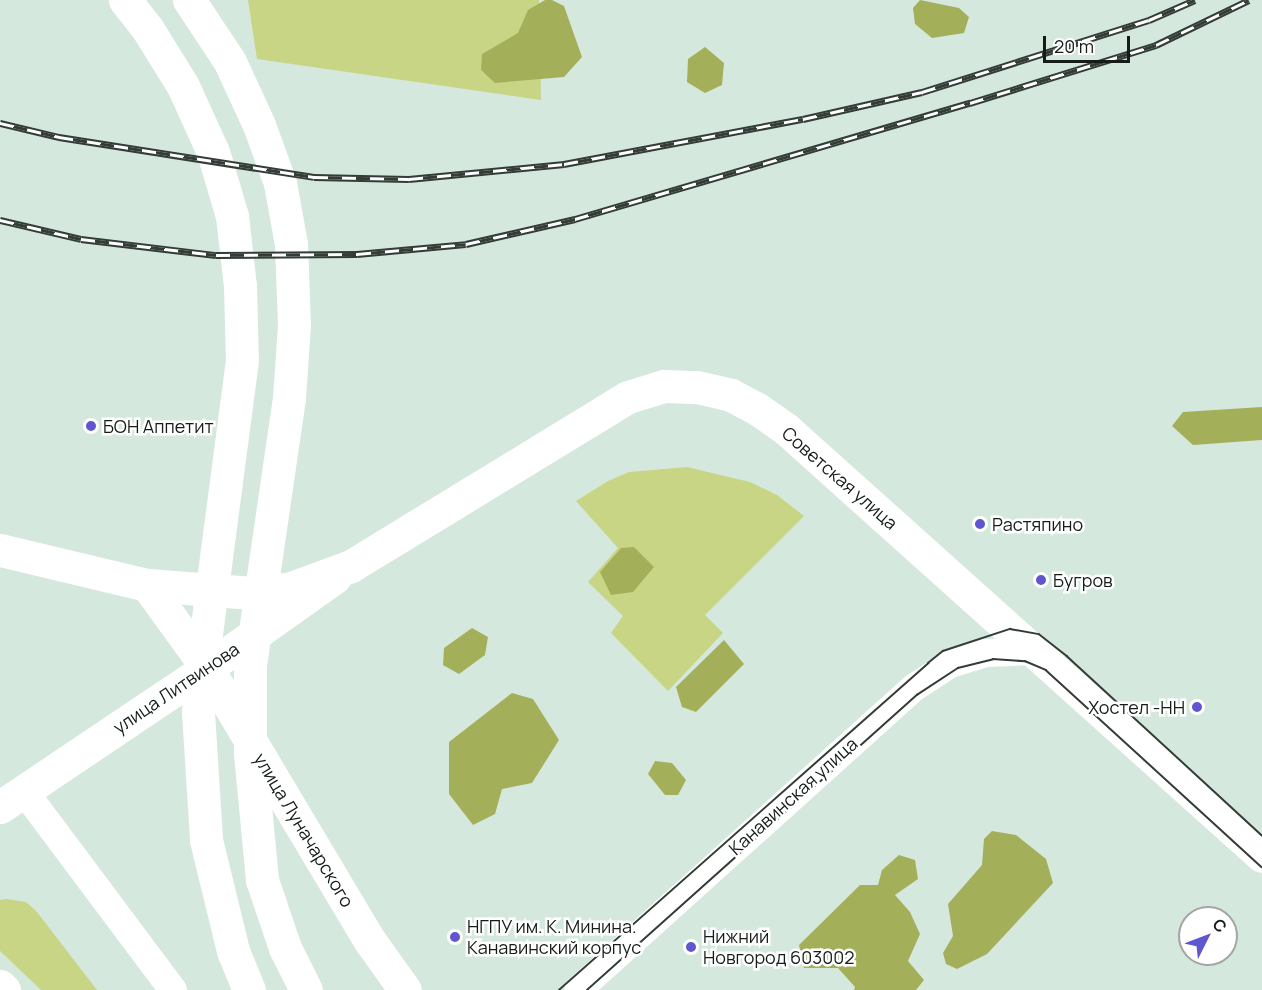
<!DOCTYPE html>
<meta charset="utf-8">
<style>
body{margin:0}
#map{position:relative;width:1262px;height:990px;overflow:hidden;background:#d5e8de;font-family:Manrope,sans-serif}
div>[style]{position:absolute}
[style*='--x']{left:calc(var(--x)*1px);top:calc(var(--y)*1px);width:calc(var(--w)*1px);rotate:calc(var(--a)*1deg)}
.green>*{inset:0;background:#c8d584}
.forest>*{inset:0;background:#a4b059}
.minor>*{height:28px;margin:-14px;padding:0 14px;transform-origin:14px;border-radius:14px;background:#fff}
.tertiary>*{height:33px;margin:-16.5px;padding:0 16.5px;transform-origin:16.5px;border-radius:16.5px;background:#fff}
.secondary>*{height:33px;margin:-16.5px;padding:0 16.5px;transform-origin:16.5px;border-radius:16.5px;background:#fff}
.tram>*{height:1.5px;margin:-0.75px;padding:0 0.75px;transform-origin:0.75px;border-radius:0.75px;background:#333c37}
.rail>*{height:7px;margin-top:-3.5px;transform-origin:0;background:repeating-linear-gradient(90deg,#fff 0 14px,#333c37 0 28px);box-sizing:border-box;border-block:2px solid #333c37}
.dots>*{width:16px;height:16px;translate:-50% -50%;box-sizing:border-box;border:3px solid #fff;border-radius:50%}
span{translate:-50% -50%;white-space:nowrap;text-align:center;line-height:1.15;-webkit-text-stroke:5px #fff;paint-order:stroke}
.poi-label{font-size:18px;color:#161d19}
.left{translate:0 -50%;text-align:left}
.right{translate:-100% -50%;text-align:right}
.street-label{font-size:18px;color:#161d19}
.north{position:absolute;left:1178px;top:906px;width:60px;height:60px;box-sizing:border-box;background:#fff;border:2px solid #a2a5a3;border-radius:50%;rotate:48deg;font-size:16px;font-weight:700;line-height:24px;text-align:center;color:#161d19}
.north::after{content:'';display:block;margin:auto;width:21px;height:27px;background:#6056cf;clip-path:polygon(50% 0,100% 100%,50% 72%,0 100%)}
.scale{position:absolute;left:1043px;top:36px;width:87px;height:27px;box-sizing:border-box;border:3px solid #161d19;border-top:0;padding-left:8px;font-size:18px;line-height:21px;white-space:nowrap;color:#161d19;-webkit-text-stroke:4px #fff;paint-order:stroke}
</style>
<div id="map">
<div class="green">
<div style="clip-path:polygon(248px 0,539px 0,541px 100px,257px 59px)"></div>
<div style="clip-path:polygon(687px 467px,750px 482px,777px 495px,804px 516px,705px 615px,723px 633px,668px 691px,611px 633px,623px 616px,588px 582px,618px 548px,576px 501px,608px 481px,629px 472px)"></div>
<div style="clip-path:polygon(6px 899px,26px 902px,37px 912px,97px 990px,41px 990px,0 951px,0 900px)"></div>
</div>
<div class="forest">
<div style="clip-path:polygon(545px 0,552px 0,564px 6px,582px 57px,564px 77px,495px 83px,481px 70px,482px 54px,518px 33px,528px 10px)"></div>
<div style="clip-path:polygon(920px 0,959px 8px,969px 17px,964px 33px,932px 38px,915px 24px,913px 8px)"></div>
<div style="clip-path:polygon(705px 47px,724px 63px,722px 85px,705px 93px,687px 82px,688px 59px)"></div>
<div style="clip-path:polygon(1262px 407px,1262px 440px,1193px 445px,1172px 426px,1183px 412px)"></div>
<div style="clip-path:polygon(634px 547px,654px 567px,633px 592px,611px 595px,600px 572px,621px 548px)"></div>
<div style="clip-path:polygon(472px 628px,488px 637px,485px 655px,459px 674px,443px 665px,444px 648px)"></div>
<div style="clip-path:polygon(724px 640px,744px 664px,696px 712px,682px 707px,676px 687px)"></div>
<div style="clip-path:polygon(512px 693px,533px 699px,559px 740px,532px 783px,502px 789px,495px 814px,473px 825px,449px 794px,449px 742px)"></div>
<div style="clip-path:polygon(655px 761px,672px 763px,686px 780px,678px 795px,665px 795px,648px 774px)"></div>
<div style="clip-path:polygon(992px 831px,1016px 835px,1046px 859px,1053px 883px,987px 954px,957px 969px,946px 964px,943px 953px,953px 936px,948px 904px,982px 865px,984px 839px)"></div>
<div style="clip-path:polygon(899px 855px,915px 860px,918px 879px,895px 895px,910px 912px,920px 934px,908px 961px,924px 980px,916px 990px,854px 990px,855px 987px,838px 968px,804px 968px,799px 945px,860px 885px,878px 885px,882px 870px)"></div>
</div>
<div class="minor">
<div style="--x:24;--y:791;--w:249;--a:53.2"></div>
<div style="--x:578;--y:990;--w:453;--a:-42"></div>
<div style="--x:915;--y:687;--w:42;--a:-33.3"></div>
<div style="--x:950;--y:664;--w:38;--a:-17"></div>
<div style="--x:986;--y:653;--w:47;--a:-2.4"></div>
</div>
<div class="tertiary">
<div style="--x:147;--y:585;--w:102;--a:54.1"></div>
<div style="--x:207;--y:668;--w:318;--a:59.2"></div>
<div style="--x:370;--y:941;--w:60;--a:54.5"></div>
<div style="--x:0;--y:807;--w:249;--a:-33.9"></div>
<div style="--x:207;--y:668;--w:157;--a:-35.4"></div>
<div style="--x:0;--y:986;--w:6;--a:45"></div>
</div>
<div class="secondary">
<div style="--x:125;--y:0;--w:36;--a:52"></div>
<div style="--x:147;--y:28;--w:68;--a:58.2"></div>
<div style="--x:183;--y:86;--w:72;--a:65.6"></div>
<div style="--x:213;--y:152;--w:67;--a:73.5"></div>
<div style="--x:232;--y:216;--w:70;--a:83.5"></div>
<div style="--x:240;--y:286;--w:74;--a:88.5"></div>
<div style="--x:242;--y:360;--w:290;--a:97.5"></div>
<div style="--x:204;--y:647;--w:65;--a:95.3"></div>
<div style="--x:198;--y:712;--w:128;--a:86.4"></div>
<div style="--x:206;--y:840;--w:114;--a:76.3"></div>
<div style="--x:233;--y:951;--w:42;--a:67.7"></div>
<div style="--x:189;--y:0;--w:74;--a:56.5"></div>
<div style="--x:230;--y:62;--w:69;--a:65.3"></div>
<div style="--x:259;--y:125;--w:62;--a:70.1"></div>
<div style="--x:280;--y:183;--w:62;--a:79.8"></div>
<div style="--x:291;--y:244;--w:81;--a:87.9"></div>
<div style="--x:294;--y:325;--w:73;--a:93.9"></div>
<div style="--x:289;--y:398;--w:269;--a:98.3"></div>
<div style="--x:250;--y:664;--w:89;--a:90"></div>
<div style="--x:250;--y:753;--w:128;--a:84.6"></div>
<div style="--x:262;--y:880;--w:72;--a:71.3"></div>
<div style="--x:285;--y:948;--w:47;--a:63.4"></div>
<div style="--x:0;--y:550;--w:151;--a:13.4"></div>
<div style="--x:147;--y:585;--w:106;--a:4.3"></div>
<div style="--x:253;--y:593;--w:38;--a:-7"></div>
<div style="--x:291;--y:588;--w:64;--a:-20.1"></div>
<div style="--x:351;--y:566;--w:324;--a:-31.4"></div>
<div style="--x:628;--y:397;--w:38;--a:-17"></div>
<div style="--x:664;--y:386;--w:33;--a:2"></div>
<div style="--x:697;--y:387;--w:35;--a:13"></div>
<div style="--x:731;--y:395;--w:32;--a:28"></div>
<div style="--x:759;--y:410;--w:33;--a:35"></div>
<div style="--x:786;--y:429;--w:639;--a:41.89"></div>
</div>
<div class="tram">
<div style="--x:559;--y:990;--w:493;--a:-41.5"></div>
<div style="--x:928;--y:663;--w:19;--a:-39"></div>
<div style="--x:943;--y:651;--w:71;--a:-18.2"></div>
<div style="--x:1010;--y:629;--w:29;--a:10"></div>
<div style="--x:1039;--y:634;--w:36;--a:38"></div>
<div style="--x:1067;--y:656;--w:265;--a:42.6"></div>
<div style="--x:587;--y:990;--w:443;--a:-41.8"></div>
<div style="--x:917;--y:695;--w:49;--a:-33.4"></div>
<div style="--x:958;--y:668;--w:36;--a:-14"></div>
<div style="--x:993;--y:659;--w:32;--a:4"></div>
<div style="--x:1025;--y:661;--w:23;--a:23"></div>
<div style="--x:1046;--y:670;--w:292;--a:42.4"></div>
</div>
<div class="rail">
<div style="--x:0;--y:123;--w:61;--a:13.3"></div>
<div style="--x:59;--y:137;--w:258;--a:8.9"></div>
<div style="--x:314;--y:177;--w:95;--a:1.2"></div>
<div style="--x:409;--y:179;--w:156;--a:-5.5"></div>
<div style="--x:564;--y:164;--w:243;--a:-10.7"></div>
<div style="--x:803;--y:119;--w:122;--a:-12.8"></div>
<div style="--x:922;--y:92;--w:238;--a:-17.6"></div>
<div style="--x:1149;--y:20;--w:50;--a:-23.5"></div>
<div style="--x:0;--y:220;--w:83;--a:13.2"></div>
<div style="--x:81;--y:239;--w:136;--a:6.8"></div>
<div style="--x:216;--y:255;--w:141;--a:-0.4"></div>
<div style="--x:357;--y:254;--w:109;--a:-5.2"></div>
<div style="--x:466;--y:244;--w:112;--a:-12.9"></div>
<div style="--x:575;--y:219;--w:412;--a:-16.4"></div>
<div style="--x:970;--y:103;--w:195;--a:-17.3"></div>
<div style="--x:1156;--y:45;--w:103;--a:-25.8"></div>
</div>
<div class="dots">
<div style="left:91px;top:426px;background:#6056cf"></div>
<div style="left:980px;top:524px;background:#6056cf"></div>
<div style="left:1041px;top:580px;background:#6056cf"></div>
<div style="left:1197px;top:707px;background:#6056cf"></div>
<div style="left:455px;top:937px;background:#6056cf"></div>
<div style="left:691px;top:947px;background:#6056cf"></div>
</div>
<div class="poi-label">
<span class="left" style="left:103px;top:426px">БОН Аппетит</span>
<span class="left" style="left:992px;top:524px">Растяпино</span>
<span class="left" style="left:1053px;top:580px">Бугров</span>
<span class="right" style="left:1185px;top:707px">Хостел -НН</span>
<span class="left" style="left:467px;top:937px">НГПУ им. К. Минина.<br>Канавинский корпус</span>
<span class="left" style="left:703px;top:947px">Нижний<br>Новгород 603002</span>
</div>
<div class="street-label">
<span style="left:840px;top:478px;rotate:41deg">Советская улица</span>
<span style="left:176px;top:688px;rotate:-34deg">улица Литвинова</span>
<span style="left:793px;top:796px;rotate:-42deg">Канавинская улица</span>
<span style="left:304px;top:830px;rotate:59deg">улица Луначарского</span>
</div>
<div class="north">С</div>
<div class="scale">20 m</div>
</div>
